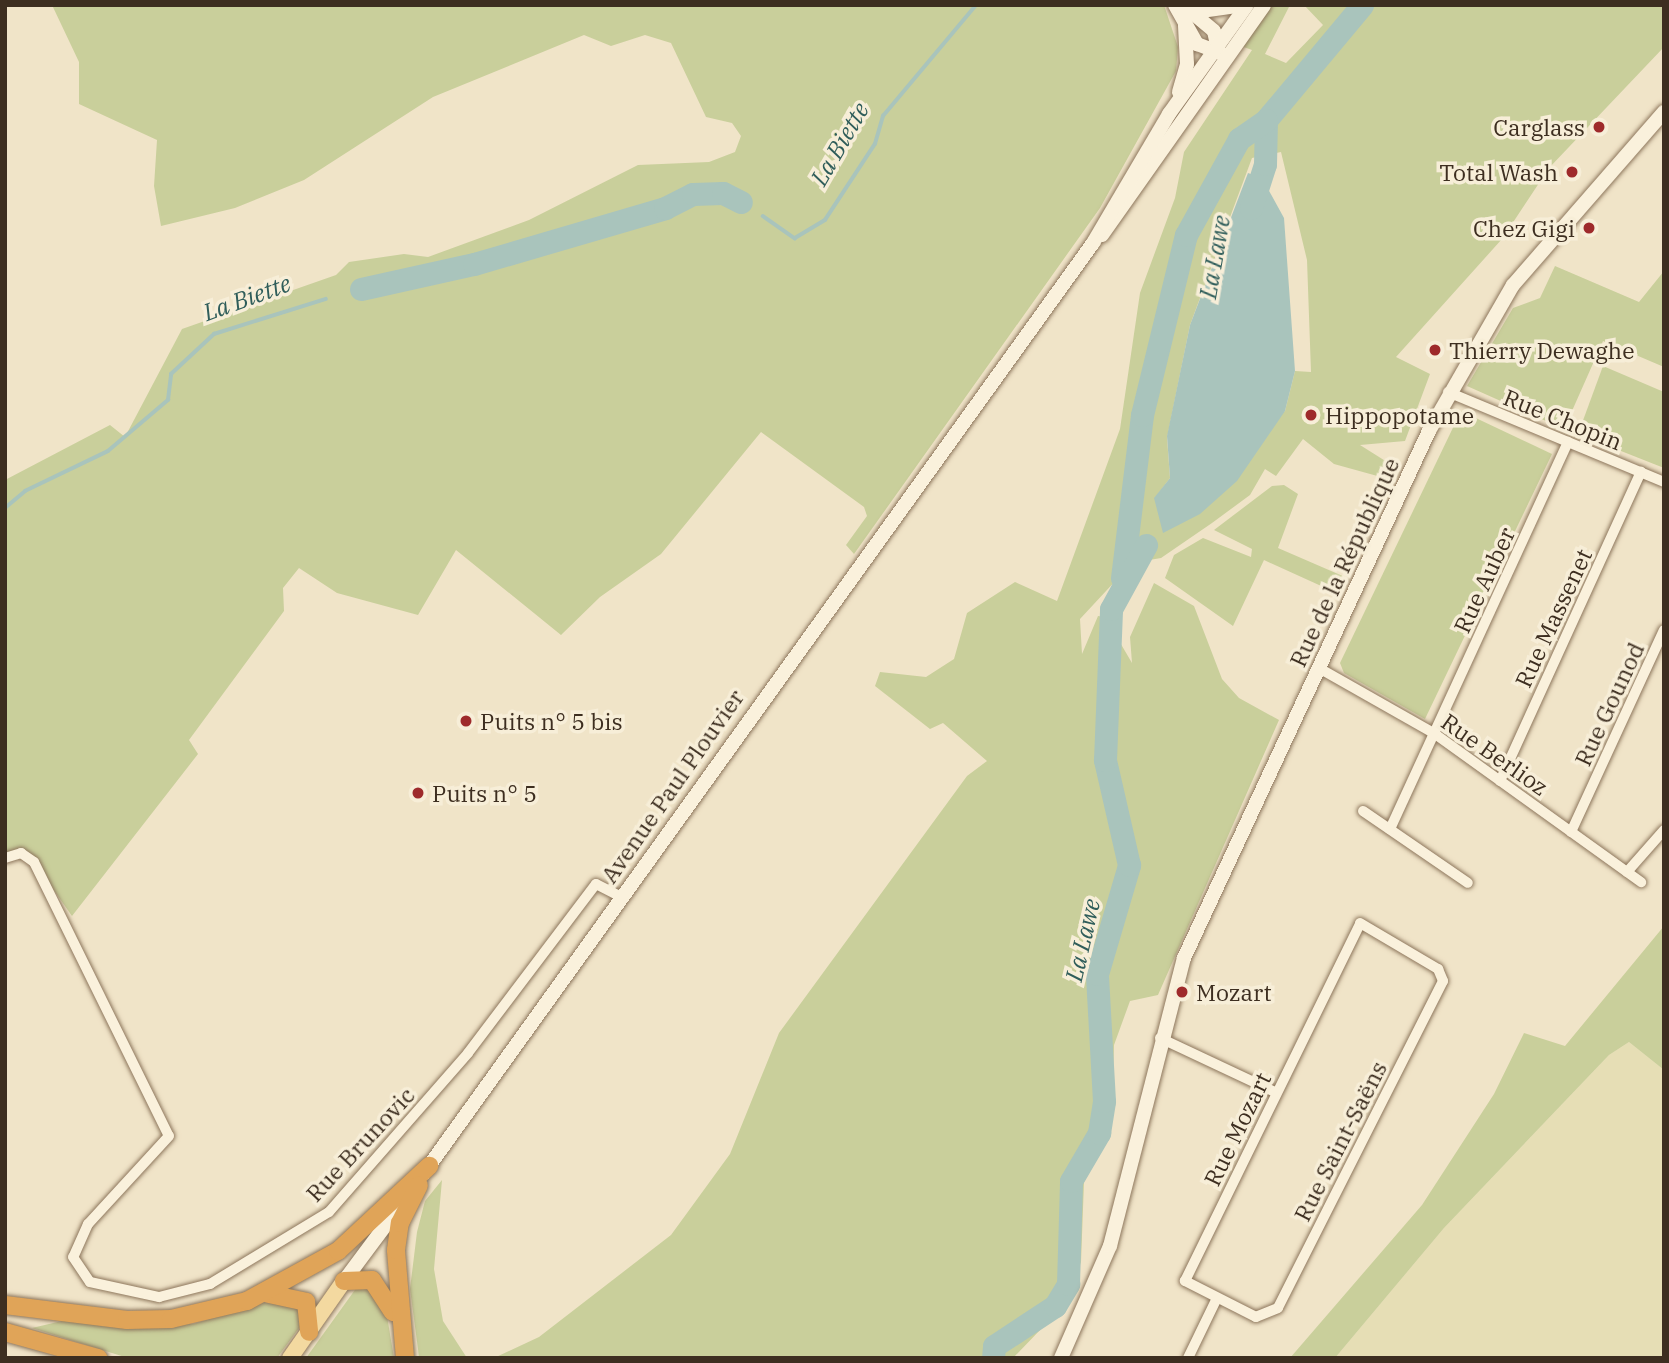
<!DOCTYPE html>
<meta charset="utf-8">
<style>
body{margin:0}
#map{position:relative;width:1669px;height:1363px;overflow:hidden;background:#f0e4c8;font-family:"IBM Plex Serif",serif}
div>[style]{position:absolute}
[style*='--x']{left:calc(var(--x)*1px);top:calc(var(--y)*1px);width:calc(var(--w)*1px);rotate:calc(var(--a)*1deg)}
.farmland>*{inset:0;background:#e6deb5}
.green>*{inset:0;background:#c9cf9b}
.water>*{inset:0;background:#a9c4bc}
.stream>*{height:3.5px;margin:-1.75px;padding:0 1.75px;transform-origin:1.75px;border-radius:1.75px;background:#a9c4bc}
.river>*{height:23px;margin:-11.5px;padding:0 11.5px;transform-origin:11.5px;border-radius:11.5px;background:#a9c4bc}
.roads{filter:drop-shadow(0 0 2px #8d765c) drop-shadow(0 0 2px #8d765c)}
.street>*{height:10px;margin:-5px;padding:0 5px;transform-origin:5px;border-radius:5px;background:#faf1dc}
.secondary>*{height:14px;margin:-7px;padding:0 7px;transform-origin:7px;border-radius:7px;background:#faf1dc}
.primary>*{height:16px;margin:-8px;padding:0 8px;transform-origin:8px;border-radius:8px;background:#f3d9a0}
.highway>*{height:18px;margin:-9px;padding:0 9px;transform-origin:9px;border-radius:9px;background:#e0a458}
.dots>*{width:19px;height:19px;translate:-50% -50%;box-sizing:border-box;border:4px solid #f7eed8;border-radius:50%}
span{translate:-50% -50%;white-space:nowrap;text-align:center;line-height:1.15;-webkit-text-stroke:7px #f7eed8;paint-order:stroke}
.poi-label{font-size:23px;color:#3d2e20}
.right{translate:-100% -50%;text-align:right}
.left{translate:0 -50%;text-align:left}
.street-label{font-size:23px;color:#3d2e20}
.water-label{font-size:24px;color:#2f5d5a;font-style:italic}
.frame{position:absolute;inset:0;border:7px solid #3d2e20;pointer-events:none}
</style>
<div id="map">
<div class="farmland">
<div style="clip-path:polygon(1629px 1042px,1664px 1070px,1664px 1358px,1335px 1358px,1444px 1228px,1609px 1055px)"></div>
</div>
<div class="green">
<div style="clip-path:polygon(52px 5px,1164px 5px,1178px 47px,1176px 71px,1100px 208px,854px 554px,846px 545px,867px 516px,864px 507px,761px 432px,661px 554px,600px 597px,561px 635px,456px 550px,418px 615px,337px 593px,299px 568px,283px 588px,284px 611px,189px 740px,198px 754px,72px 916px,34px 862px,21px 853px,5px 858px,5px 480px,110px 425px,125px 437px,182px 329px,336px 275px,349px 262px,404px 254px,428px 257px,529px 220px,638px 165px,709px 162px,735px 152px,741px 136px,732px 123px,706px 117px,671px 43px,645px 35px,611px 46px,584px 35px,433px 97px,304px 180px,235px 208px,161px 226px,154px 186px,157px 140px,79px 104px,79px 62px)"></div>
<div style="clip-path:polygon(evenodd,1271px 5px,1290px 5px,1265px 54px,1286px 63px,1323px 25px,1304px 5px,1664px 5px,1664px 47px,1549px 168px,1502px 239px,1396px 357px,1430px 374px,1405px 441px,1360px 445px,1387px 462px,1381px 477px,1334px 464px,1303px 439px,1276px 476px,1265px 469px,1250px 495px,1212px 523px,1161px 558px,1132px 563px,1080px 619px,1082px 654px,1098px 616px,1119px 619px,1115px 634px,1132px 663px,1130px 637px,1154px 583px,1194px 606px,1222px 679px,1239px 698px,1279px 720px,1158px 995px,1130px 1001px,1114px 1045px,1112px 1116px,1084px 1182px,1081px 1262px,1067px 1302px,1013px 1358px,494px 1358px,539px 1337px,671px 1235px,730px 1154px,779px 1033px,967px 776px,987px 761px,943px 723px,930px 729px,875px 686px,880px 672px,926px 677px,954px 659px,967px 613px,1015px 582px,1057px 601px,1120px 429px,1140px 293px,1175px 198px,1184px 152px,1252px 50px,1241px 46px,1271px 5px,1281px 152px,1307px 260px,1311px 372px,1295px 371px,1285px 411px,1155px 498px,1170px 478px,1167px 438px,1190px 325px,1252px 158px,1281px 152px)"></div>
<div style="clip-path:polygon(1555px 266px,1639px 302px,1664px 271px,1664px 367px,1603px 341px,1564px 429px,1467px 386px,1513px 308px,1540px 298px)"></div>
<div style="clip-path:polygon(1603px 366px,1664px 392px,1664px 468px,1578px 434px)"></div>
<div style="clip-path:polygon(1461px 411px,1552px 454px,1425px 719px,1344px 673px,1340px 663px)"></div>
<div style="clip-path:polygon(1284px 485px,1298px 494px,1278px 548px,1345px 577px,1345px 583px,1330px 590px,1264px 560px,1233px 626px,1165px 578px,1174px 555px,1203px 538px,1251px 557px,1252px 549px,1214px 530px,1272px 486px)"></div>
<div style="clip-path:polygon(1664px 926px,1664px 1070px,1629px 1042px,1609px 1055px,1444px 1228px,1335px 1358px,1290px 1358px,1422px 1205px,1494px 1094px,1524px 1033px,1565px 1046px)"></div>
<div style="clip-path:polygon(442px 1180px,434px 1269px,443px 1321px,467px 1358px,419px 1358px,418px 1349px,410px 1289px,417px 1232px,425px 1201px)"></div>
<div style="clip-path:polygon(367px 1285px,387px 1316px,394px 1358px,306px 1358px,357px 1287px)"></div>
<div style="clip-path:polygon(276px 1299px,293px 1300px,305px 1320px,277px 1358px,128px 1358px,32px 1328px,66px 1320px,193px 1324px)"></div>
</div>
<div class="water">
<div style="clip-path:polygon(1248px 173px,1262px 178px,1284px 218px,1295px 371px,1285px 411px,1237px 481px,1200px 514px,1163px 533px,1154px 498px,1170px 478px,1167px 436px,1190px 325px)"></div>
</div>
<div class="stream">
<div style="--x:763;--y:216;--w:39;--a:35"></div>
<div style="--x:795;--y:238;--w:35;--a:-31"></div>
<div style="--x:825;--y:220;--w:91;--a:-56.7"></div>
<div style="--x:875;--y:144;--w:29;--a:-74"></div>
<div style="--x:883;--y:116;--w:145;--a:-50"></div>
<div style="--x:5;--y:508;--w:26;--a:-40"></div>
<div style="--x:25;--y:491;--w:92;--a:-25.7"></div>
<div style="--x:108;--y:451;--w:79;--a:-40.4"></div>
<div style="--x:168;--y:400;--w:26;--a:-83"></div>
<div style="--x:171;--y:374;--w:59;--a:-42.9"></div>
<div style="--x:214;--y:334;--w:117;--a:-17.4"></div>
</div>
<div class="river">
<div style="--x:1251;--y:208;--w:46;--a:-72.3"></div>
<div style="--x:1265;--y:164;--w:44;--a:-88.7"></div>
<div style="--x:1266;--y:120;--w:150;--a:-50.1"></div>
<div style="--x:361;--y:289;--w:116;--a:-12.5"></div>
<div style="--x:474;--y:264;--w:199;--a:-16.3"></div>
<div style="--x:665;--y:208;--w:31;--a:-27"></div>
<div style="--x:693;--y:194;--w:30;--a:-2"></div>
<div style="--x:723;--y:193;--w:20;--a:27"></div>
<div style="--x:1122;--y:578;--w:164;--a:-83"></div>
<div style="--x:1142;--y:415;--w:185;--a:-76.3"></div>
<div style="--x:1186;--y:235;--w:110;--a:-61.1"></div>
<div style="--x:1239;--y:139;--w:33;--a:-35"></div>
<div style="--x:993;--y:1358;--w:12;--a:-85"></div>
<div style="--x:994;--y:1346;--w:73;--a:-33.3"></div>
<div style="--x:1055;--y:1306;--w:26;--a:-59"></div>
<div style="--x:1068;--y:1284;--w:103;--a:-88.3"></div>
<div style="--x:1071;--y:1181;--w:56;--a:-59.7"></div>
<div style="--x:1099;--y:1133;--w:32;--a:-81"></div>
<div style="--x:1104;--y:1101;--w:127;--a:-93.2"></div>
<div style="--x:1097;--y:974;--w:114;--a:-73.6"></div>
<div style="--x:1129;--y:865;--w:108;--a:-102.9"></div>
<div style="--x:1105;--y:760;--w:151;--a:-87.7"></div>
<div style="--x:1111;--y:609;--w:73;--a:-61.3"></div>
</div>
<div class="roads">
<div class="street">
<div style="--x:1448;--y:392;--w:234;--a:22.6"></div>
<div style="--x:1319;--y:668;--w:133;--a:29.6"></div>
<div style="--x:1435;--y:734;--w:254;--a:35.7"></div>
<div style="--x:1500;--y:781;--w:340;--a:-65.5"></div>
<div style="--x:1363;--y:811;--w:127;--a:34.4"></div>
<div style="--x:1390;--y:829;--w:426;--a:-65.3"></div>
<div style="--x:1571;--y:832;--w:222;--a:-65.3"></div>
<div style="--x:5;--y:858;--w:17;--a:-17"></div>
<div style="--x:21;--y:853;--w:16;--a:35"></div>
<div style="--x:34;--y:862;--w:305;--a:63.8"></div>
<div style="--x:169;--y:1136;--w:120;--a:132.6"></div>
<div style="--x:88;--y:1224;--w:36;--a:114"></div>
<div style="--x:73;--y:1257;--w:30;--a:56"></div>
<div style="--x:90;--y:1282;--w:71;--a:12.3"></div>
<div style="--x:159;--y:1297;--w:53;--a:-14.3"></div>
<div style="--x:210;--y:1284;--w:139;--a:-31.2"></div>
<div style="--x:329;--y:1212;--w:211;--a:-48.8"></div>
<div style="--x:468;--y:1053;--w:212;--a:-52.9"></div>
<div style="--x:596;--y:884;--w:28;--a:27"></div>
<div style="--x:1627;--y:872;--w:56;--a:-48.6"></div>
<div style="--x:1360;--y:923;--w:91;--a:30.5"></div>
<div style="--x:1438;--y:969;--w:13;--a:67"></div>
<div style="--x:1443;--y:981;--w:366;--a:116.8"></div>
<div style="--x:1278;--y:1308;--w:24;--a:158"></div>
<div style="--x:1256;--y:1317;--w:80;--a:-153.1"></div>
<div style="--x:1185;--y:1281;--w:398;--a:-63.9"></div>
<div style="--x:1160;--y:1038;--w:127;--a:25.2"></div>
<div style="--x:1188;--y:1358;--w:67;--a:-64.2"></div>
</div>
<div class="secondary">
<div style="--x:1175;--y:5;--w:45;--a:60.6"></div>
<div style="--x:1197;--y:44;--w:26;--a:21"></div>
<div style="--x:1183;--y:5;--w:40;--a:40"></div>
<div style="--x:1214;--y:31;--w:19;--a:78"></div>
<div style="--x:1194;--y:12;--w:50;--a:-8"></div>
<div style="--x:1179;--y:92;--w:29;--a:-74"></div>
<div style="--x:1187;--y:64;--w:39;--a:-93"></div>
<div style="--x:1102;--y:235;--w:281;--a:-54.8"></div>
<div style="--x:424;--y:1173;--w:1146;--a:-54.27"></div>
<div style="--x:1093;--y:243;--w:150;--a:-59.5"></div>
<div style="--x:1169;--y:114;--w:134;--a:-54.4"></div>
<div style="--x:344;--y:1281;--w:107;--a:-53.3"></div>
<div style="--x:1061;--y:1358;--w:122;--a:-66.4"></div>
<div style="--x:1110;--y:1246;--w:297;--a:-75.6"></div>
<div style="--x:1184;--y:958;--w:581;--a:-65.07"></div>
<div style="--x:1429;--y:431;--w:168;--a:-60.1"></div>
<div style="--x:1513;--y:285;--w:230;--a:-48.9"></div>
</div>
<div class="primary">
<div style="--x:290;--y:1358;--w:94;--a:-55"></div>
</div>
<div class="highway">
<div style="--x:344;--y:1281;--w:28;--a:-2"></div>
<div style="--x:372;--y:1280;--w:38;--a:57"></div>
<div style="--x:269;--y:1294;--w:38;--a:12"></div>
<div style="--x:306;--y:1302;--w:30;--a:84"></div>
<div style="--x:5;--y:1305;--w:123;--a:7"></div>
<div style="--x:127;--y:1320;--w:44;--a:-1.3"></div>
<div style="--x:171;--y:1319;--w:78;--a:-13.3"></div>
<div style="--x:247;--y:1301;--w:104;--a:-28.8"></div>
<div style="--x:338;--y:1251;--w:125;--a:-43"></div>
<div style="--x:5;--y:1332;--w:97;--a:15.6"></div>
<div style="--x:405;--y:1358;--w:108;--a:-94.8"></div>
<div style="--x:396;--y:1250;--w:27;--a:-82"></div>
<div style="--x:400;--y:1223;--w:42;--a:-63.4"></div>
</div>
</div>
<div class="dots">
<div style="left:1599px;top:127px;background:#9e2a2b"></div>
<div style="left:1572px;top:172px;background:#9e2a2b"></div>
<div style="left:1589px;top:228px;background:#9e2a2b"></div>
<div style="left:1435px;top:350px;background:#9e2a2b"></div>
<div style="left:1311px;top:415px;background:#9e2a2b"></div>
<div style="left:466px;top:721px;background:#9e2a2b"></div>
<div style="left:418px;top:793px;background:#9e2a2b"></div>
<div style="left:1182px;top:992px;background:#9e2a2b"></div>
</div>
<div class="poi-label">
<span class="right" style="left:1585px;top:127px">Carglass</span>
<span class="right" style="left:1558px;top:172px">Total Wash</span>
<span class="right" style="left:1575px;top:228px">Chez Gigi</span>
<span class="left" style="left:1449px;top:350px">Thierry Dewaghe</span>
<span class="left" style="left:1325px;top:415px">Hippopotame</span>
<span class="left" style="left:480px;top:721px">Puits n° 5 bis</span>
<span class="left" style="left:432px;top:793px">Puits n° 5</span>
<span class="left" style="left:1196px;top:992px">Mozart</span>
</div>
<div class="street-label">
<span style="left:1563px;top:419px;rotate:22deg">Rue Chopin</span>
<span style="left:1344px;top:562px;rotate:-65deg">Rue de la République</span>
<span style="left:1484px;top:580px;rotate:-65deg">Rue Auber</span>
<span style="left:1553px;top:618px;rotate:-65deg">Rue Massenet</span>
<span style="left:1609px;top:704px;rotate:-65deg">Rue Gounod</span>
<span style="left:1495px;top:754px;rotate:35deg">Rue Berlioz</span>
<span style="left:672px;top:786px;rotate:-55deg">Avenue Paul Plouvier</span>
<span style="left:1237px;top:1129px;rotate:-64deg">Rue Mozart</span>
<span style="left:1340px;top:1141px;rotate:-63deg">Rue Saint-Saëns</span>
<span style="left:360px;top:1144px;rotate:-47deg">Rue Brunovic</span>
</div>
<div class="water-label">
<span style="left:840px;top:144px;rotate:-60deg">La Biette</span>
<span style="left:1215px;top:257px;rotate:-80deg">La Lawe</span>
<span style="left:247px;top:298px;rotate:-20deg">La Biette</span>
<span style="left:1083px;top:940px;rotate:-77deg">La Lawe</span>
</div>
<div class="frame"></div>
</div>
